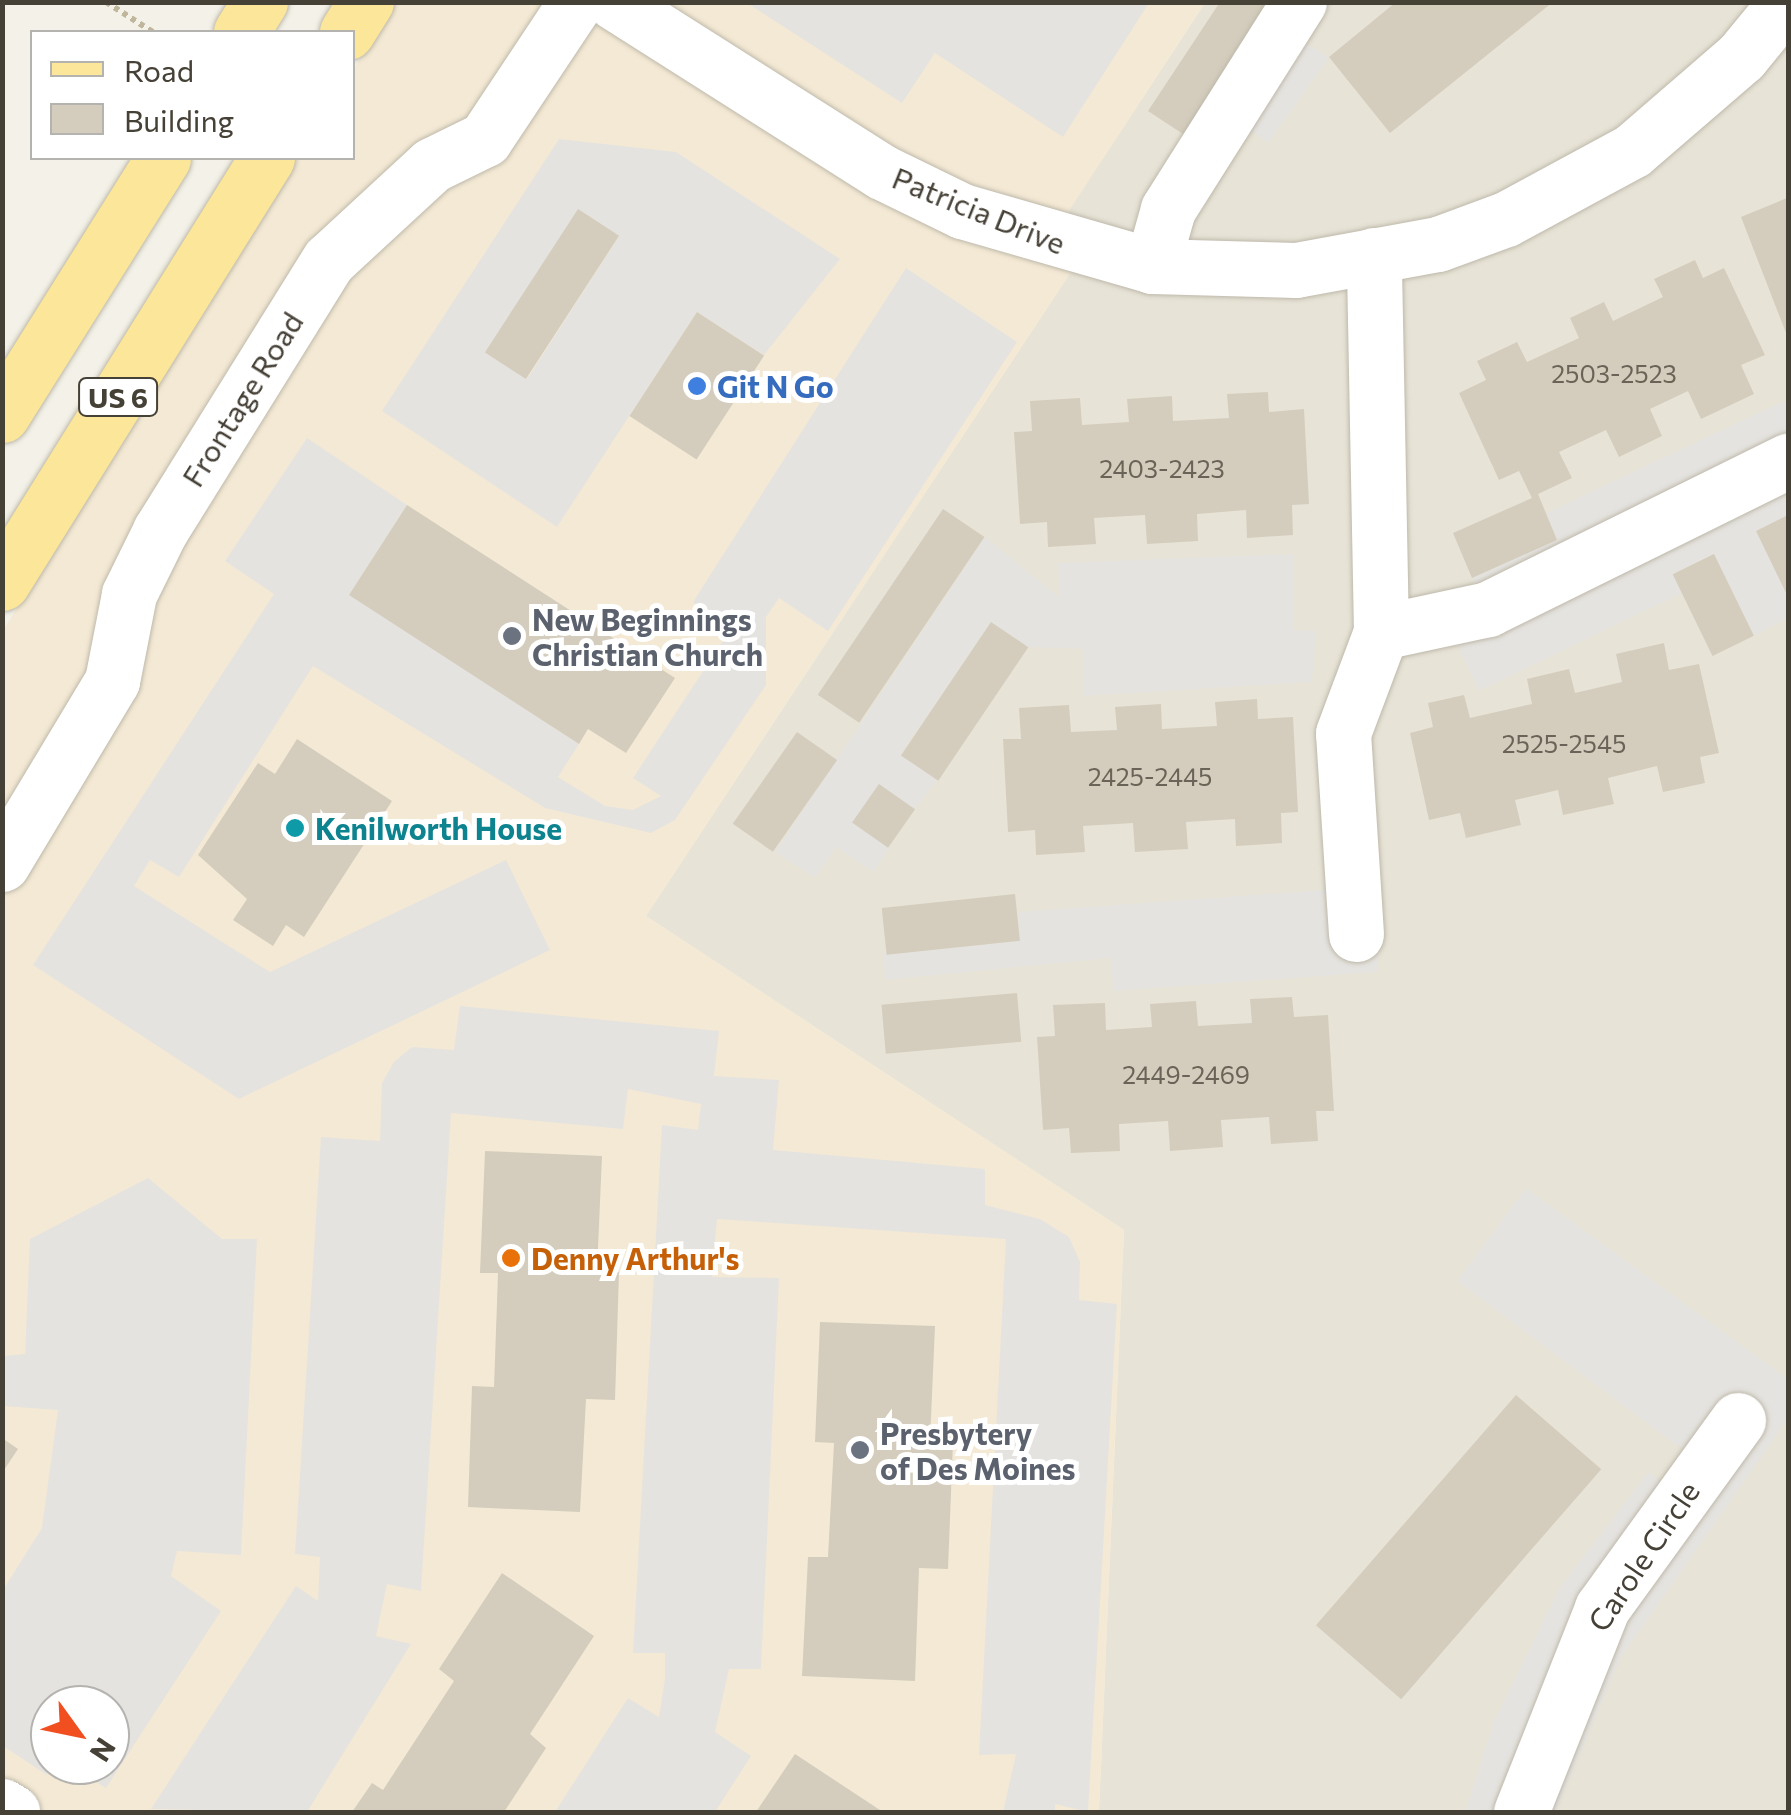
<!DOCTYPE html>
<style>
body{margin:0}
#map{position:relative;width:1791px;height:1815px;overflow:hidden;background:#f3f1e8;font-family:Commissioner,sans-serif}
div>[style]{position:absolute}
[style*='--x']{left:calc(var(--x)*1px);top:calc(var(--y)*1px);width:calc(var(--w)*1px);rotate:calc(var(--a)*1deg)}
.residential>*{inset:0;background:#e7e3d6}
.commercial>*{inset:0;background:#f4e9d4}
.parking>*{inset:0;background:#e5e3df}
.building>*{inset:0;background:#d4cdbd;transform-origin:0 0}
.path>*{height:6px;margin-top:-3px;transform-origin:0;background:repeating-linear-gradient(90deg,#c0b69c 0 5px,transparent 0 10px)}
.roads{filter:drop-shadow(0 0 2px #beb9ab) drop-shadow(0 0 2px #beb9ab)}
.minor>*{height:55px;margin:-27.5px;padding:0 27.5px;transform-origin:27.5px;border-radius:27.5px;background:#fff}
.major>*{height:55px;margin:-27.5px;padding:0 27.5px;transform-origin:27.5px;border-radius:27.5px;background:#fbe699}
.dots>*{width:28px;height:28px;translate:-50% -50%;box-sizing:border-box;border:5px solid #fff;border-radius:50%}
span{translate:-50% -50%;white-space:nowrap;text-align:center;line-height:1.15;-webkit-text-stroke:10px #fff;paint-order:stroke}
.number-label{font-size:25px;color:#6a6458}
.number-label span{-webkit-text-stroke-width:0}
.shield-label span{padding:2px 8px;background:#fff;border:2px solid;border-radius:8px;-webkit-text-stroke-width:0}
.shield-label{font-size:28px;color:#464137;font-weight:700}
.street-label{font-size:30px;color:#464137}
.shop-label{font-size:30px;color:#366cbe;font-weight:700}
.left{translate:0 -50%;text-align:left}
.worship-label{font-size:30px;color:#5b616d;font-weight:700}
.culture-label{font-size:30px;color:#0d838f;font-weight:700}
.food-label{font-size:30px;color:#c56008;font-weight:700}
.frame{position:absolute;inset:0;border:5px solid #464137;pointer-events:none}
.legend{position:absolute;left:30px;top:30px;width:325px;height:130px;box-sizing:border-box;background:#fff;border:2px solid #b5b3af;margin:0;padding:12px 18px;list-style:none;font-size:30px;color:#464137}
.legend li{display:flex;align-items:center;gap:20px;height:50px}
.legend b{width:50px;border:2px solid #b5b3af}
.north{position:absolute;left:30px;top:1685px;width:100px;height:100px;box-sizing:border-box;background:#fff;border:2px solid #b5b3af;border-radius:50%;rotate:123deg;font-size:28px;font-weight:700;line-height:40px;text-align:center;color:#464137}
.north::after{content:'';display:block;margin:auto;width:35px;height:45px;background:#f24f20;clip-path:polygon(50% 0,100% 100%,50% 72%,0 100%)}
</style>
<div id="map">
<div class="residential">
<div style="clip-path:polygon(1205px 3px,1788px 3px,1788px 1812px,1099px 1812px,1124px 1230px,646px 916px,1084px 252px,1048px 242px)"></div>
</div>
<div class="commercial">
<div style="clip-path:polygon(evenodd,394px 3px,1205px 3px,1049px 241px,1085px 251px,646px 916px,1124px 1230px,1099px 1812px,3px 1812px,2px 632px,298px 158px,352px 158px,353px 70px,394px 3px,50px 1705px,110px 1705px,110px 1765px,50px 1765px,50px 1705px)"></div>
</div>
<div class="parking">
<div style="clip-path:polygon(747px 3px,1149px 3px,1063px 137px,935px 53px,902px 103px)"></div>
<div style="clip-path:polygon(1300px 38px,1329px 58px,1268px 143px,1228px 114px)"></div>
<div style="clip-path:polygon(evenodd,559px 139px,676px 152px,840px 259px,764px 355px,697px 312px,557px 527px,382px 411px,559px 139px,619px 236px,527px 379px,485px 353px,485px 352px,619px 236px)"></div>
<div style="clip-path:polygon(906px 268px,1017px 342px,828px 631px,779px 598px,766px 617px,766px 685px,675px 820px,651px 833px,545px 808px,313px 666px,179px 877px,150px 860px,134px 886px,270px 972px,506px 860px,550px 950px,239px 1099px,33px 965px,274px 594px,225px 561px,307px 438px,407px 505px,350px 594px,579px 744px,558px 777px,605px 806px,633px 810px,661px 796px,633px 778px,730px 630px,693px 602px)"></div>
<div style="clip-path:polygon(1788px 399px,1788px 515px,1757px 531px,1788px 597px,1788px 618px,1754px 636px,1713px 554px,1673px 574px,1682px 593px,1479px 691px,1446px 621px,1488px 609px,1472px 578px,1557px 540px,1546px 513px)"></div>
<div style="clip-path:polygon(985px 537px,1059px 597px,1058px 563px,1294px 554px,1293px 630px,1316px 631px,1312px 682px,1084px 696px,1083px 649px,1028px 647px,991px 622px,901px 754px,937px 780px,915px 809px,879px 785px,853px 823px,889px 848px,874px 872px,836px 847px,815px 878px,775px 852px)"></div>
<div style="clip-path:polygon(1352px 888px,1375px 932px,1378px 972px,1113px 991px,1111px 958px,885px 980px,883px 951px,1020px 941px,1018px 912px)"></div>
<div style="clip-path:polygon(460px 1006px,719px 1031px,714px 1076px,779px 1080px,773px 1150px,985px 1169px,985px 1205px,1040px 1219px,1069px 1237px,1080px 1262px,1079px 1300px,1117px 1304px,1088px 1812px,1055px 1804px,1055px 1812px,1003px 1812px,1016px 1754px,979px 1755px,1006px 1239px,717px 1219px,712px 1277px,779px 1278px,761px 1669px,729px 1669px,715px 1732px,751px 1756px,715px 1812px,555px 1812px,628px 1698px,659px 1717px,665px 1678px,665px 1653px,633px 1653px,662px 1125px,698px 1130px,701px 1104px,628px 1089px,623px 1129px,451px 1113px,421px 1591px,387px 1584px,376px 1636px,411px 1644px,307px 1812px,151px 1809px,296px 1586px,318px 1601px,320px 1557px,295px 1554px,321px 1137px,380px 1141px,382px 1083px,394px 1062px,412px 1047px,454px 1050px)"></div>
<div style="clip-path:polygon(148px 1178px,222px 1239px,257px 1239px,241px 1555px,177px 1551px,171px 1576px,221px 1611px,106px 1788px,68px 1765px,110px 1765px,110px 1705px,50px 1705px,47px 1775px,3px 1746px,3px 1590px,42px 1528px,58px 1410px,3px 1406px,3px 1356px,25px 1354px,30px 1239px)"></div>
<div style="clip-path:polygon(1526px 1188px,1788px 1379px,1788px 1419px,1620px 1659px,1556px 1812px,1465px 1812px,1494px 1722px,1559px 1589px,1648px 1472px,1674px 1490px,1695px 1459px,1457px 1281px)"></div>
</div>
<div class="building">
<div style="clip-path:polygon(1220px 2px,1271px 2px,1183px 134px,1148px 111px)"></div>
<div style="clip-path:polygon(1396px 2px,1553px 2px,1390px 133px,1329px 57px)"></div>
<div style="clip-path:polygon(1787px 198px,1788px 202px,1788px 338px,1741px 217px)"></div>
<div style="left:578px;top:209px;width:49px;height:171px;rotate:33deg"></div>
<div style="clip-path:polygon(1695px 260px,1703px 278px,1724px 268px,1765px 355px,1741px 365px,1754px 394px,1701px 419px,1688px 391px,1650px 409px,1662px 436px,1619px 457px,1606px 430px,1559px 452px,1572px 478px,1538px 494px,1557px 540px,1472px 578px,1453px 533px,1532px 498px,1519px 471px,1499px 480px,1459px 393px,1486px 380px,1477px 361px,1517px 342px,1527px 362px,1579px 338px,1570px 318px,1604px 302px,1613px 321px,1663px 297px,1654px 279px)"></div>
<div style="left:697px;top:312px;width:80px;height:124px;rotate:33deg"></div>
<div style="clip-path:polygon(1268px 392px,1269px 412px,1304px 409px,1309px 504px,1292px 505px,1293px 535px,1247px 538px,1246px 510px,1197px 514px,1198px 541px,1147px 544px,1145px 515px,1094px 518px,1096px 544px,1048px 547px,1047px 522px,1020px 524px,1014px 432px,1032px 431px,1030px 401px,1080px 398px,1082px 425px,1129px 422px,1127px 399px,1172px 396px,1173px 421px,1229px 418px,1227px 394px)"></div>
<div style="clip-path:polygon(407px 505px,675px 678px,626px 753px,588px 729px,579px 744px,349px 595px)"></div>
<div style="left:943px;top:509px;width:50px;height:224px;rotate:34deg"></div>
<div style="clip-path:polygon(1788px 515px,1788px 597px,1756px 531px)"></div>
<div style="left:1714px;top:554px;width:91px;height:46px;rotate:64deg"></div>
<div style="left:991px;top:622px;width:45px;height:161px;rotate:34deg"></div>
<div style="clip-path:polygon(1664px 643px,1669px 670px,1699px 664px,1719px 753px,1700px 757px,1705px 783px,1663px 792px,1657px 766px,1608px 778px,1614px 804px,1563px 815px,1558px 790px,1515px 800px,1521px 825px,1466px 838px,1460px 813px,1429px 820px,1410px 733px,1433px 727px,1428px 703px,1464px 695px,1470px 718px,1532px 704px,1527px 679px,1569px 669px,1575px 693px,1622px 682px,1616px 654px)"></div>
<div style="clip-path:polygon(1257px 699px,1258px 719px,1293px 717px,1298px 812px,1281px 813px,1282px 843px,1236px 846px,1235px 819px,1186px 822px,1188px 849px,1135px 852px,1133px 823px,1083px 826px,1085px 852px,1036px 855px,1035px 830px,1008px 832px,1003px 739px,1021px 739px,1019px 708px,1069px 705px,1071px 732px,1117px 730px,1115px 707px,1161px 704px,1162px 729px,1217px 726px,1215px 702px)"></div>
<div style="left:797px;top:732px;width:49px;height:112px;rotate:35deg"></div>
<div style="clip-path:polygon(297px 739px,392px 801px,304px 937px,286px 925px,273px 946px,233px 920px,247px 899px,198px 855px,258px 763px,275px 774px)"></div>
<div style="left:879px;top:784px;width:44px;height:47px;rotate:35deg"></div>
<div style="left:1015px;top:894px;width:47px;height:134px;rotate:84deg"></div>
<div style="left:1017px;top:993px;width:49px;height:136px;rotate:85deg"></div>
<div style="clip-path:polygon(1292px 997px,1294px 1017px,1328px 1015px,1334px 1111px,1316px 1111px,1318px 1141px,1271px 1144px,1269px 1117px,1221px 1120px,1223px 1147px,1170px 1151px,1168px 1121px,1119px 1124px,1120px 1151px,1071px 1153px,1069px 1128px,1043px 1130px,1037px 1037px,1055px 1036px,1053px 1005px,1105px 1003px,1106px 1030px,1152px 1027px,1150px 1004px,1196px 1001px,1198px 1026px,1252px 1023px,1250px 999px)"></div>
<div style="clip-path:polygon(485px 1151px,602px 1156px,597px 1271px,619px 1272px,615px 1400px,586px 1399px,580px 1512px,468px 1507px,472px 1386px,494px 1387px,498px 1273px,480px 1273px)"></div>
<div style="clip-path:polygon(820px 1322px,935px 1326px,930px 1441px,953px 1442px,948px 1569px,919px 1568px,915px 1681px,802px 1676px,808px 1557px,828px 1557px,834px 1443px,815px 1442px)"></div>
<div style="left:1516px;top:1395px;width:113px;height:305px;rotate:41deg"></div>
<div style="clip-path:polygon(2px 1438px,18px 1449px,2px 1473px)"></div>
<div style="clip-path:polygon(502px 1573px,594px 1636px,530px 1734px,546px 1748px,504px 1812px,352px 1812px,372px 1783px,383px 1790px,454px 1681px,439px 1669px)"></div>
<div style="clip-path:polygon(795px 1754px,883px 1812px,756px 1812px)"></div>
</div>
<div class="path">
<div style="--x:106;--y:2;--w:56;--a:32.6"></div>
</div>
<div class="roads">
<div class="minor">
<div style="--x:614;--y:2;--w:317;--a:32.4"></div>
<div style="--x:882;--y:172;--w:89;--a:26"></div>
<div style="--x:962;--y:211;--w:198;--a:16.1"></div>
<div style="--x:1152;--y:266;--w:144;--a:1.6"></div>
<div style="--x:1296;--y:270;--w:144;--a:-10.4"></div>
<div style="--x:1438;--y:244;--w:72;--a:-20.2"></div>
<div style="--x:1506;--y:219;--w:143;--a:-28.4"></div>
<div style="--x:1632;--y:151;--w:144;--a:-40.8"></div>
<div style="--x:1741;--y:57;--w:71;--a:-50.7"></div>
<div style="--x:1152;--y:266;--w:59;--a:-74.3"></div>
<div style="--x:1168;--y:209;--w:245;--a:-57.7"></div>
<div style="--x:1381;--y:632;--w:109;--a:-12.1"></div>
<div style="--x:1488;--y:609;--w:335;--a:-26.3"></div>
<div style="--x:2;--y:864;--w:214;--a:-59"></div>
<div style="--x:112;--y:681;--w:89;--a:-78.9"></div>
<div style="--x:129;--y:594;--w:70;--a:-63.8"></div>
<div style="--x:160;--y:531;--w:319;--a:-58.1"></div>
<div style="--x:329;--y:260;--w:140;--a:-42.7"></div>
<div style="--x:432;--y:165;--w:59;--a:-26.1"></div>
<div style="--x:485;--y:139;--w:164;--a:-56.4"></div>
<div style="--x:1356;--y:934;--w:201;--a:-93.7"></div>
<div style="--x:1343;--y:733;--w:108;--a:-69.4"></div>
<div style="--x:1381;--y:632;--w:377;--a:-91.1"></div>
<div style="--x:2;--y:1806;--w:12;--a:31"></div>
<div style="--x:1521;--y:1812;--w:219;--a:-68.3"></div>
<div style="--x:1602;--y:1608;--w:232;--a:-54.1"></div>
</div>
<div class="major">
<div style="--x:241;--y:32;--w:36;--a:-58"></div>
<div style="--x:347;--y:32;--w:36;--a:-58"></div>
<div style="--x:2;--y:415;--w:303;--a:-57.9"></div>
<div style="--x:2;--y:583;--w:501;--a:-58.06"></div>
</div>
</div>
<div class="dots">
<div style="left:697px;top:386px;background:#3f7fe0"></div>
<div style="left:512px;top:636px;background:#6b7280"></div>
<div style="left:295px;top:828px;background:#0f9aa8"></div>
<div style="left:511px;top:1258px;background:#e8710a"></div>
<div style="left:860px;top:1450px;background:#6b7280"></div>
</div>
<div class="number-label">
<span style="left:1614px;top:373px">2503-2523</span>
<span style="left:1162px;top:468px">2403-2423</span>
<span style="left:1564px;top:743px">2525-2545</span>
<span style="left:1150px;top:776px">2425-2445</span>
<span style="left:1186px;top:1074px">2449-2469</span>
</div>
<div class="shield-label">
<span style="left:118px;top:397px">US 6</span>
</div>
<div class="street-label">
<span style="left:979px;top:210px;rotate:22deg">Patricia Drive</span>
<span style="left:242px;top:399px;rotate:-58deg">Frontage Road</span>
<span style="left:1643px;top:1556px;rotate:-56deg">Carole Circle</span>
</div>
<div class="shop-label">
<span class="left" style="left:717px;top:386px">Git N Go</span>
</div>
<div class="worship-label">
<span class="left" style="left:532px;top:636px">New Beginnings<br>Christian Church</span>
<span class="left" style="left:880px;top:1450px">Presbytery<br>of Des Moines</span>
</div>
<div class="culture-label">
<span class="left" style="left:315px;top:828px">Kenilworth House</span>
</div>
<div class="food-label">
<span class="left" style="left:531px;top:1258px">Denny Arthur's</span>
</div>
<div class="frame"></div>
<ul class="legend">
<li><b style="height:12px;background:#fbe699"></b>Road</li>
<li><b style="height:28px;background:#d4cdbd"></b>Building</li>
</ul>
<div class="north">N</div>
</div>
